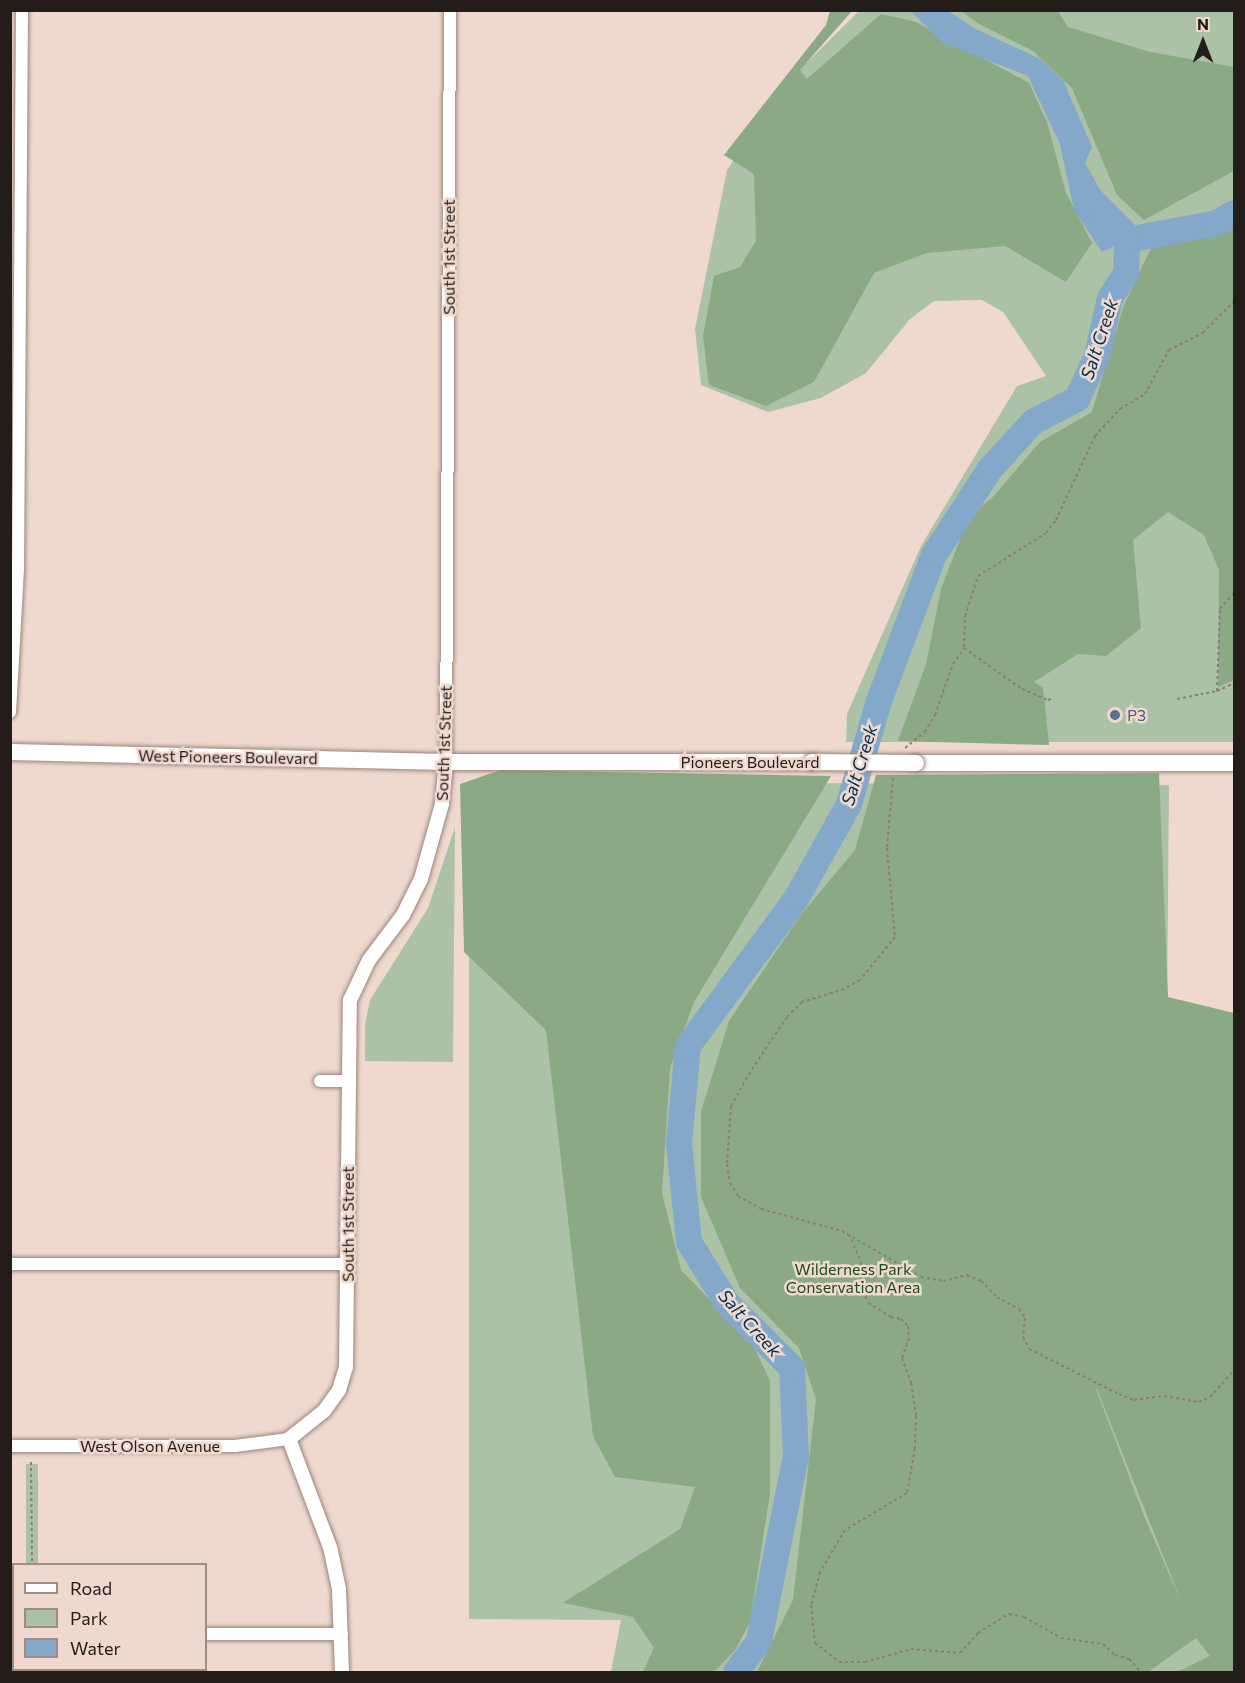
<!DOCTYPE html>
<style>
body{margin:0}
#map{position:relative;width:1245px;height:1683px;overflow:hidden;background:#efd9cf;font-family:Commissioner,sans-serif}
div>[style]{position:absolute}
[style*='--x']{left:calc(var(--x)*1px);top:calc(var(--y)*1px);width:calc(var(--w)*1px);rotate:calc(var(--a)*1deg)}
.green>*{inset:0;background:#abc2a7;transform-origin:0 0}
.forest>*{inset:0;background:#8aa984}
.water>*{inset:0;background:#84a8ca}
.river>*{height:26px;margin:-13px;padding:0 13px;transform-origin:13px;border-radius:13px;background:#84a8ca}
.path>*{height:2px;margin-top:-1px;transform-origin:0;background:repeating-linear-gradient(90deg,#8c7d76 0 3px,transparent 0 6px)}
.roads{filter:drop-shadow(0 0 2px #99857c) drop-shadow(0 0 2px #99857c)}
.minor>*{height:12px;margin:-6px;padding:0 6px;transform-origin:6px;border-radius:6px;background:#fff}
.tertiary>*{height:14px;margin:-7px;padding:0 7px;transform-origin:7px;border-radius:7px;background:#fff}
.secondary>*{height:16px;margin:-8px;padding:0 8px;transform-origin:8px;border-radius:8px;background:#fff}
.bridges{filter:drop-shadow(0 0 2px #99857c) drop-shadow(0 0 2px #99857c)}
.secondary-bridge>*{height:16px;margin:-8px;padding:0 8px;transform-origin:8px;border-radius:8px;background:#fff}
.dots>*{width:16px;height:16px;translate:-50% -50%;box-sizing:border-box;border:3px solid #efd9cf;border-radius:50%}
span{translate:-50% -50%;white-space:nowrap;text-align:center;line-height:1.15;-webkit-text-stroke:5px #efd9cf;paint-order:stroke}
.street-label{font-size:16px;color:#241c19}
.service-label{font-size:16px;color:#4e5e75}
.left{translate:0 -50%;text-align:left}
.park-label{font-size:16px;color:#1f4a17}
.water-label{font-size:18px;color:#002d4d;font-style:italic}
.frame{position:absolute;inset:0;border:12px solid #241c19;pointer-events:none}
.legend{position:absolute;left:12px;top:1563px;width:195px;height:108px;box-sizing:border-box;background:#efd9cf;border:2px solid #9e8d86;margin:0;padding:8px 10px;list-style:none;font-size:18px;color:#241c19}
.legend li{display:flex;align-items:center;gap:12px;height:30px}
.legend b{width:30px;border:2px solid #9e8d86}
.north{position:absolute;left:1173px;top:12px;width:60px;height:60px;-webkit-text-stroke:4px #efd9cf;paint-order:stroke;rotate:0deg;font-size:16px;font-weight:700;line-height:24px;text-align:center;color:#241c19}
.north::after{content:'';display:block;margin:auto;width:21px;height:27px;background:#241c19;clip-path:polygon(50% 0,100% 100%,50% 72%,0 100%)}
</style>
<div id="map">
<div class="green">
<div style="clip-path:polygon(859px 11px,1234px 11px,1234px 742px,846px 742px,847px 714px,921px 546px,1017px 386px,1046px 376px,1003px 312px,982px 300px,934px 301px,910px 319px,866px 373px,821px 398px,768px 412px,701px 385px,695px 329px,727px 170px,785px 84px)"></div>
<div style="clip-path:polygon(469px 781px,1169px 785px,1167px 1020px,1234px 1672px,611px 1672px,621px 1620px,469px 1619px)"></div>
<div style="clip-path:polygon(455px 827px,453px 1062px,365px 1061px,365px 1025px,370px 1000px,428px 908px)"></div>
<div style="left:26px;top:1464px;width:12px;height:100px"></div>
</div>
<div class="forest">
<div style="clip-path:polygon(830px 11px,852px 11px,800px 70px,807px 79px,881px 14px,916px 22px,1029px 83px,1047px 122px,1066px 193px,1092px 243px,1066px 282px,1005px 246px,927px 253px,874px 273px,814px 382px,766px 406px,709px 385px,703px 336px,714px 276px,740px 267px,756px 241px,754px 174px,724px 155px,826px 25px)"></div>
<div style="clip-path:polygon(961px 11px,1058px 11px,1068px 27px,1150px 52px,1234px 67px,1234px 171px,1144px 220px,1117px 195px,1072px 88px,1033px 51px,979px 24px)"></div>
<div style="clip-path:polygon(1234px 226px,1234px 680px,1218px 687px,1219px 570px,1204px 535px,1168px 512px,1133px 540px,1141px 628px,1106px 656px,1078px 654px,1034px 682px,1043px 687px,1049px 745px,898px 741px,926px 664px,941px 589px,969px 516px,992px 498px,1040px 442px,1092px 412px,1124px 305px,1152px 246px)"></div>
<div style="clip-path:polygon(501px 770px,831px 776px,694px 1002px,670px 1068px,662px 1193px,681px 1270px,753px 1345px,770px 1381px,770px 1493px,750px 1622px,735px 1650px,714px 1672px,643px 1672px,654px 1648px,633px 1617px,563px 1603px,680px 1529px,695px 1487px,615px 1477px,593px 1436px,546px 1030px,464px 952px,460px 784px)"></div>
<div style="clip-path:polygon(evenodd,1159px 773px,1168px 997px,1234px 1013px,1234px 1672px,1177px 1672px,1210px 1656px,1196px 1638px,1148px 1672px,757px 1672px,793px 1600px,816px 1399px,799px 1348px,740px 1288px,701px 1197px,701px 1112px,729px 1021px,800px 916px,855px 850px,876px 775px,1159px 773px,1096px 1389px,1097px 1389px,1183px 1606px,1144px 1516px,1096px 1389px)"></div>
</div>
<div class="water">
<div style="clip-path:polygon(911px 11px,948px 11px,976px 29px,1042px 60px,1063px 80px,1092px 147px,1085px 163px,1101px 191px,1138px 228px,1127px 240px,1102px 252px,1074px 210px,1060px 144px,1028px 76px,943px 43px)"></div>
</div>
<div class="river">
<div style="--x:1127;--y:240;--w:92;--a:-10.7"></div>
<div style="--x:1217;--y:223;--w:20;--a:-30"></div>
<div style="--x:736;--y:1672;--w:39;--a:-53"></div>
<div style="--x:759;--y:1641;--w:189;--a:-78.7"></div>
<div style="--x:796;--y:1456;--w:88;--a:-92.6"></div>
<div style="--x:792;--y:1368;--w:92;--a:-135"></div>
<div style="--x:727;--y:1303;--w:72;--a:-121.9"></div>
<div style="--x:689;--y:1242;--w:99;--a:-95.8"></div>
<div style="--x:679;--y:1144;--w:98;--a:-84.8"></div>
<div style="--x:688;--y:1046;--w:182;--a:-53.7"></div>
<div style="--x:796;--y:899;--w:109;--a:-60.8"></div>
<div style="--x:849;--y:804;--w:107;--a:-73.8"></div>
<div style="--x:879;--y:701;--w:156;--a:-69.4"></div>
<div style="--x:934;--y:555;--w:103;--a:-56.9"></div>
<div style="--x:990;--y:469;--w:64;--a:-47.5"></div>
<div style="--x:1033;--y:422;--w:50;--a:-27.6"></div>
<div style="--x:1077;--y:399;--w:47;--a:-65.1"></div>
<div style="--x:1097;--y:356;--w:59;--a:-77.4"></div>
<div style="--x:1110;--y:298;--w:30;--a:-57"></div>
<div style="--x:1126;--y:273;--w:33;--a:-88"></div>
<div style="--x:1127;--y:240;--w:33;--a:-136"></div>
</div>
<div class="path">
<div style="--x:964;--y:647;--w:31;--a:-88"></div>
<div style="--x:965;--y:616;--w:42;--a:-72"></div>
<div style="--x:978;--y:576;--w:80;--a:-32.3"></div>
<div style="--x:1046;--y:533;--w:16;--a:-52"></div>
<div style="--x:1056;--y:520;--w:93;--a:-65.1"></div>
<div style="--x:1095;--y:436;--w:37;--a:-47"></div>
<div style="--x:1120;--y:409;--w:29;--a:-31"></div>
<div style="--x:1145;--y:394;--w:50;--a:-61.4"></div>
<div style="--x:1169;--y:350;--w:38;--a:-27"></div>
<div style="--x:1203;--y:333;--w:45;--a:-45.9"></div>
<div style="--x:1217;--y:691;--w:82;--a:-87.9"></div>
<div style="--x:1220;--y:609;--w:21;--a:-49"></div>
<div style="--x:1177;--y:699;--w:41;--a:-11.3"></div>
<div style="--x:1217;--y:691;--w:19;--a:-25"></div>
<div style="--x:905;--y:748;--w:26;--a:-39"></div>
<div style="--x:925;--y:732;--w:20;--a:-60"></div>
<div style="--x:935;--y:715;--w:54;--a:-70.6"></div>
<div style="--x:953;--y:664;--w:19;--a:-55"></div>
<div style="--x:964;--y:648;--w:71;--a:35.3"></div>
<div style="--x:1022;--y:689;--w:28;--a:23"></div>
<div style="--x:1048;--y:700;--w:5;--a:-22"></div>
<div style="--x:893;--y:778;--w:70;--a:94.9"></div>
<div style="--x:887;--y:848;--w:89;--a:84.9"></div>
<div style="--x:895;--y:937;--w:55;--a:129.1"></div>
<div style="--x:860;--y:980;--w:18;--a:151"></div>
<div style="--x:844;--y:989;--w:44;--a:162.8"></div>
<div style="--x:802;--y:1002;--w:21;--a:135"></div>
<div style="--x:787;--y:1017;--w:66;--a:123.9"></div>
<div style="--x:750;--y:1072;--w:39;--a:119"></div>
<div style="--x:731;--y:1106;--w:58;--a:93.9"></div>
<div style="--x:727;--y:1164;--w:19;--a:81"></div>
<div style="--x:730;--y:1183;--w:15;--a:58"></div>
<div style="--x:738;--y:1196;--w:26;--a:29"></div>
<div style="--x:761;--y:1209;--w:84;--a:15.2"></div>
<div style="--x:842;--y:1231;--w:91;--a:30.2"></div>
<div style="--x:921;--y:1277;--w:22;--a:10"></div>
<div style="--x:943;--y:1281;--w:25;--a:-14"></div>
<div style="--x:967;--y:1275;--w:15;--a:23"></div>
<div style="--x:981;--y:1281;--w:23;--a:45"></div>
<div style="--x:997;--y:1297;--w:25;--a:29"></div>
<div style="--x:1019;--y:1309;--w:11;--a:56"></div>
<div style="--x:1025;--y:1318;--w:19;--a:96"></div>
<div style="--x:1023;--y:1337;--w:13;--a:63"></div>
<div style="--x:1029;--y:1349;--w:101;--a:26.6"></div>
<div style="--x:1119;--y:1394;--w:16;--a:22"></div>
<div style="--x:1134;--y:1400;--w:30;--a:-8"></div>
<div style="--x:1164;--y:1396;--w:36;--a:10"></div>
<div style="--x:1199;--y:1402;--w:12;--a:-24"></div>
<div style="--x:1210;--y:1397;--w:36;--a:-48"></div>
<div style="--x:849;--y:1234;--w:30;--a:67"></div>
<div style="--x:861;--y:1262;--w:17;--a:93"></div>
<div style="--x:860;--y:1279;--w:25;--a:72"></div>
<div style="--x:868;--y:1303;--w:27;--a:31"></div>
<div style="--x:891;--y:1317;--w:10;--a:11"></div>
<div style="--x:901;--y:1319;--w:10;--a:45"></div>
<div style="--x:908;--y:1326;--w:12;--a:85"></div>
<div style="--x:909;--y:1338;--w:21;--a:109"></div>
<div style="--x:902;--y:1358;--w:27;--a:70"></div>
<div style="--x:911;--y:1383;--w:33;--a:81"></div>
<div style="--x:916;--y:1416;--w:32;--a:92"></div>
<div style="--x:915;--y:1448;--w:46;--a:100.1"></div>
<div style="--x:907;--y:1493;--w:72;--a:149.2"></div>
<div style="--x:845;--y:1530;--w:49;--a:120.8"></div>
<div style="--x:820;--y:1572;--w:34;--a:105"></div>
<div style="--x:811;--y:1605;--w:38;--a:84"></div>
<div style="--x:815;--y:1643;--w:31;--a:38"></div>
<div style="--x:839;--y:1662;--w:26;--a:0"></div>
<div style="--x:865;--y:1662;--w:48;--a:-15.8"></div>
<div style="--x:911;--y:1649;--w:49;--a:4.7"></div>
<div style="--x:960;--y:1653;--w:27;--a:-48"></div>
<div style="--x:978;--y:1633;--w:36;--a:-32"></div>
<div style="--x:1009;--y:1614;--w:15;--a:11"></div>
<div style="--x:1024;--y:1617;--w:43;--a:29.6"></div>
<div style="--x:1061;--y:1638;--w:42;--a:8.1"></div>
<div style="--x:1103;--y:1644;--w:16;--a:43"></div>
<div style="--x:1115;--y:1655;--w:15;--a:16"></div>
<div style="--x:1129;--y:1659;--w:18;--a:47"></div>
<div style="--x:31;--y:1462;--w:102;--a:89.4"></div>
<div style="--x:13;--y:1650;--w:22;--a:90"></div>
</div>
<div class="roads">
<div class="minor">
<div style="--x:10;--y:712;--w:143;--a:-86.8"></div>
<div style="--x:18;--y:569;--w:559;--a:-89.59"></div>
<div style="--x:446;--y:762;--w:752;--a:-89.7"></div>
<div style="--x:320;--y:1081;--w:27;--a:0"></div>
<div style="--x:10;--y:1264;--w:338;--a:0"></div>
<div style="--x:10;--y:1446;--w:225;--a:0"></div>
<div style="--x:235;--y:1446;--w:54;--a:-7.4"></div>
<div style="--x:206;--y:1634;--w:136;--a:0"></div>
<div style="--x:10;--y:1635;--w:4;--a:0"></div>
</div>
<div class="tertiary">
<div style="--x:342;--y:1672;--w:83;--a:-92.1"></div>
<div style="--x:339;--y:1589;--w:40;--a:-102"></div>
<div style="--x:331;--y:1550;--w:119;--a:-110.7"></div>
<div style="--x:289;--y:1439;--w:45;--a:-38.7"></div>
<div style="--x:324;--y:1411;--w:26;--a:-54"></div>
<div style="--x:339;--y:1390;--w:24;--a:-73"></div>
<div style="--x:346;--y:1367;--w:367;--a:-89.4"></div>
<div style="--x:350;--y:1000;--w:44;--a:-64.6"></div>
<div style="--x:369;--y:960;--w:56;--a:-52.9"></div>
<div style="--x:403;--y:915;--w:40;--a:-63.4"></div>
<div style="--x:421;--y:879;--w:78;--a:-74.4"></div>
<div style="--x:442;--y:804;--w:42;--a:-84.6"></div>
</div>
<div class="secondary">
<div style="--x:10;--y:752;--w:436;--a:1.3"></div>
<div style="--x:446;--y:762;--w:366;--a:0"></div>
<div style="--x:916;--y:763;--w:318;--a:0"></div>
</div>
</div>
<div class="bridges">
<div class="secondary-bridge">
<div style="--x:812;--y:762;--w:104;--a:0.6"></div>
</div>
</div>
<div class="dots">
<div style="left:1115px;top:715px;background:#5c6f8a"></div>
</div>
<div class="street-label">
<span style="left:449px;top:257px;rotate:-90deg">South 1st Street</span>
<span style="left:444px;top:743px;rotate:-88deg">South 1st Street</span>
<span style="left:228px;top:757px;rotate:1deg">West Pioneers Boulevard</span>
<span style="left:750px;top:762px">Pioneers Boulevard</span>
<span style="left:348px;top:1224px;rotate:-90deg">South 1st Street</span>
<span style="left:150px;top:1446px">West Olson Avenue</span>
</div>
<div class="service-label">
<span class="left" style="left:1127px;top:715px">P3</span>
</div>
<div class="park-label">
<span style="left:853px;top:1278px">Wilderness Park<br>Conservation Area</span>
</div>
<div class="water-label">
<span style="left:1099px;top:339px;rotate:-72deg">Salt Creek</span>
<span style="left:859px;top:765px;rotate:-73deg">Salt Creek</span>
<span style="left:750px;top:1323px;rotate:48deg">Salt Creek</span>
</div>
<div class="frame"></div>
<ul class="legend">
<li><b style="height:8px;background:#fff"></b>Road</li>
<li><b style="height:16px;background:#abc2a7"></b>Park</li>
<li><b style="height:16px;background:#84a8ca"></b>Water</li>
</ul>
<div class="north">N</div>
</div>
